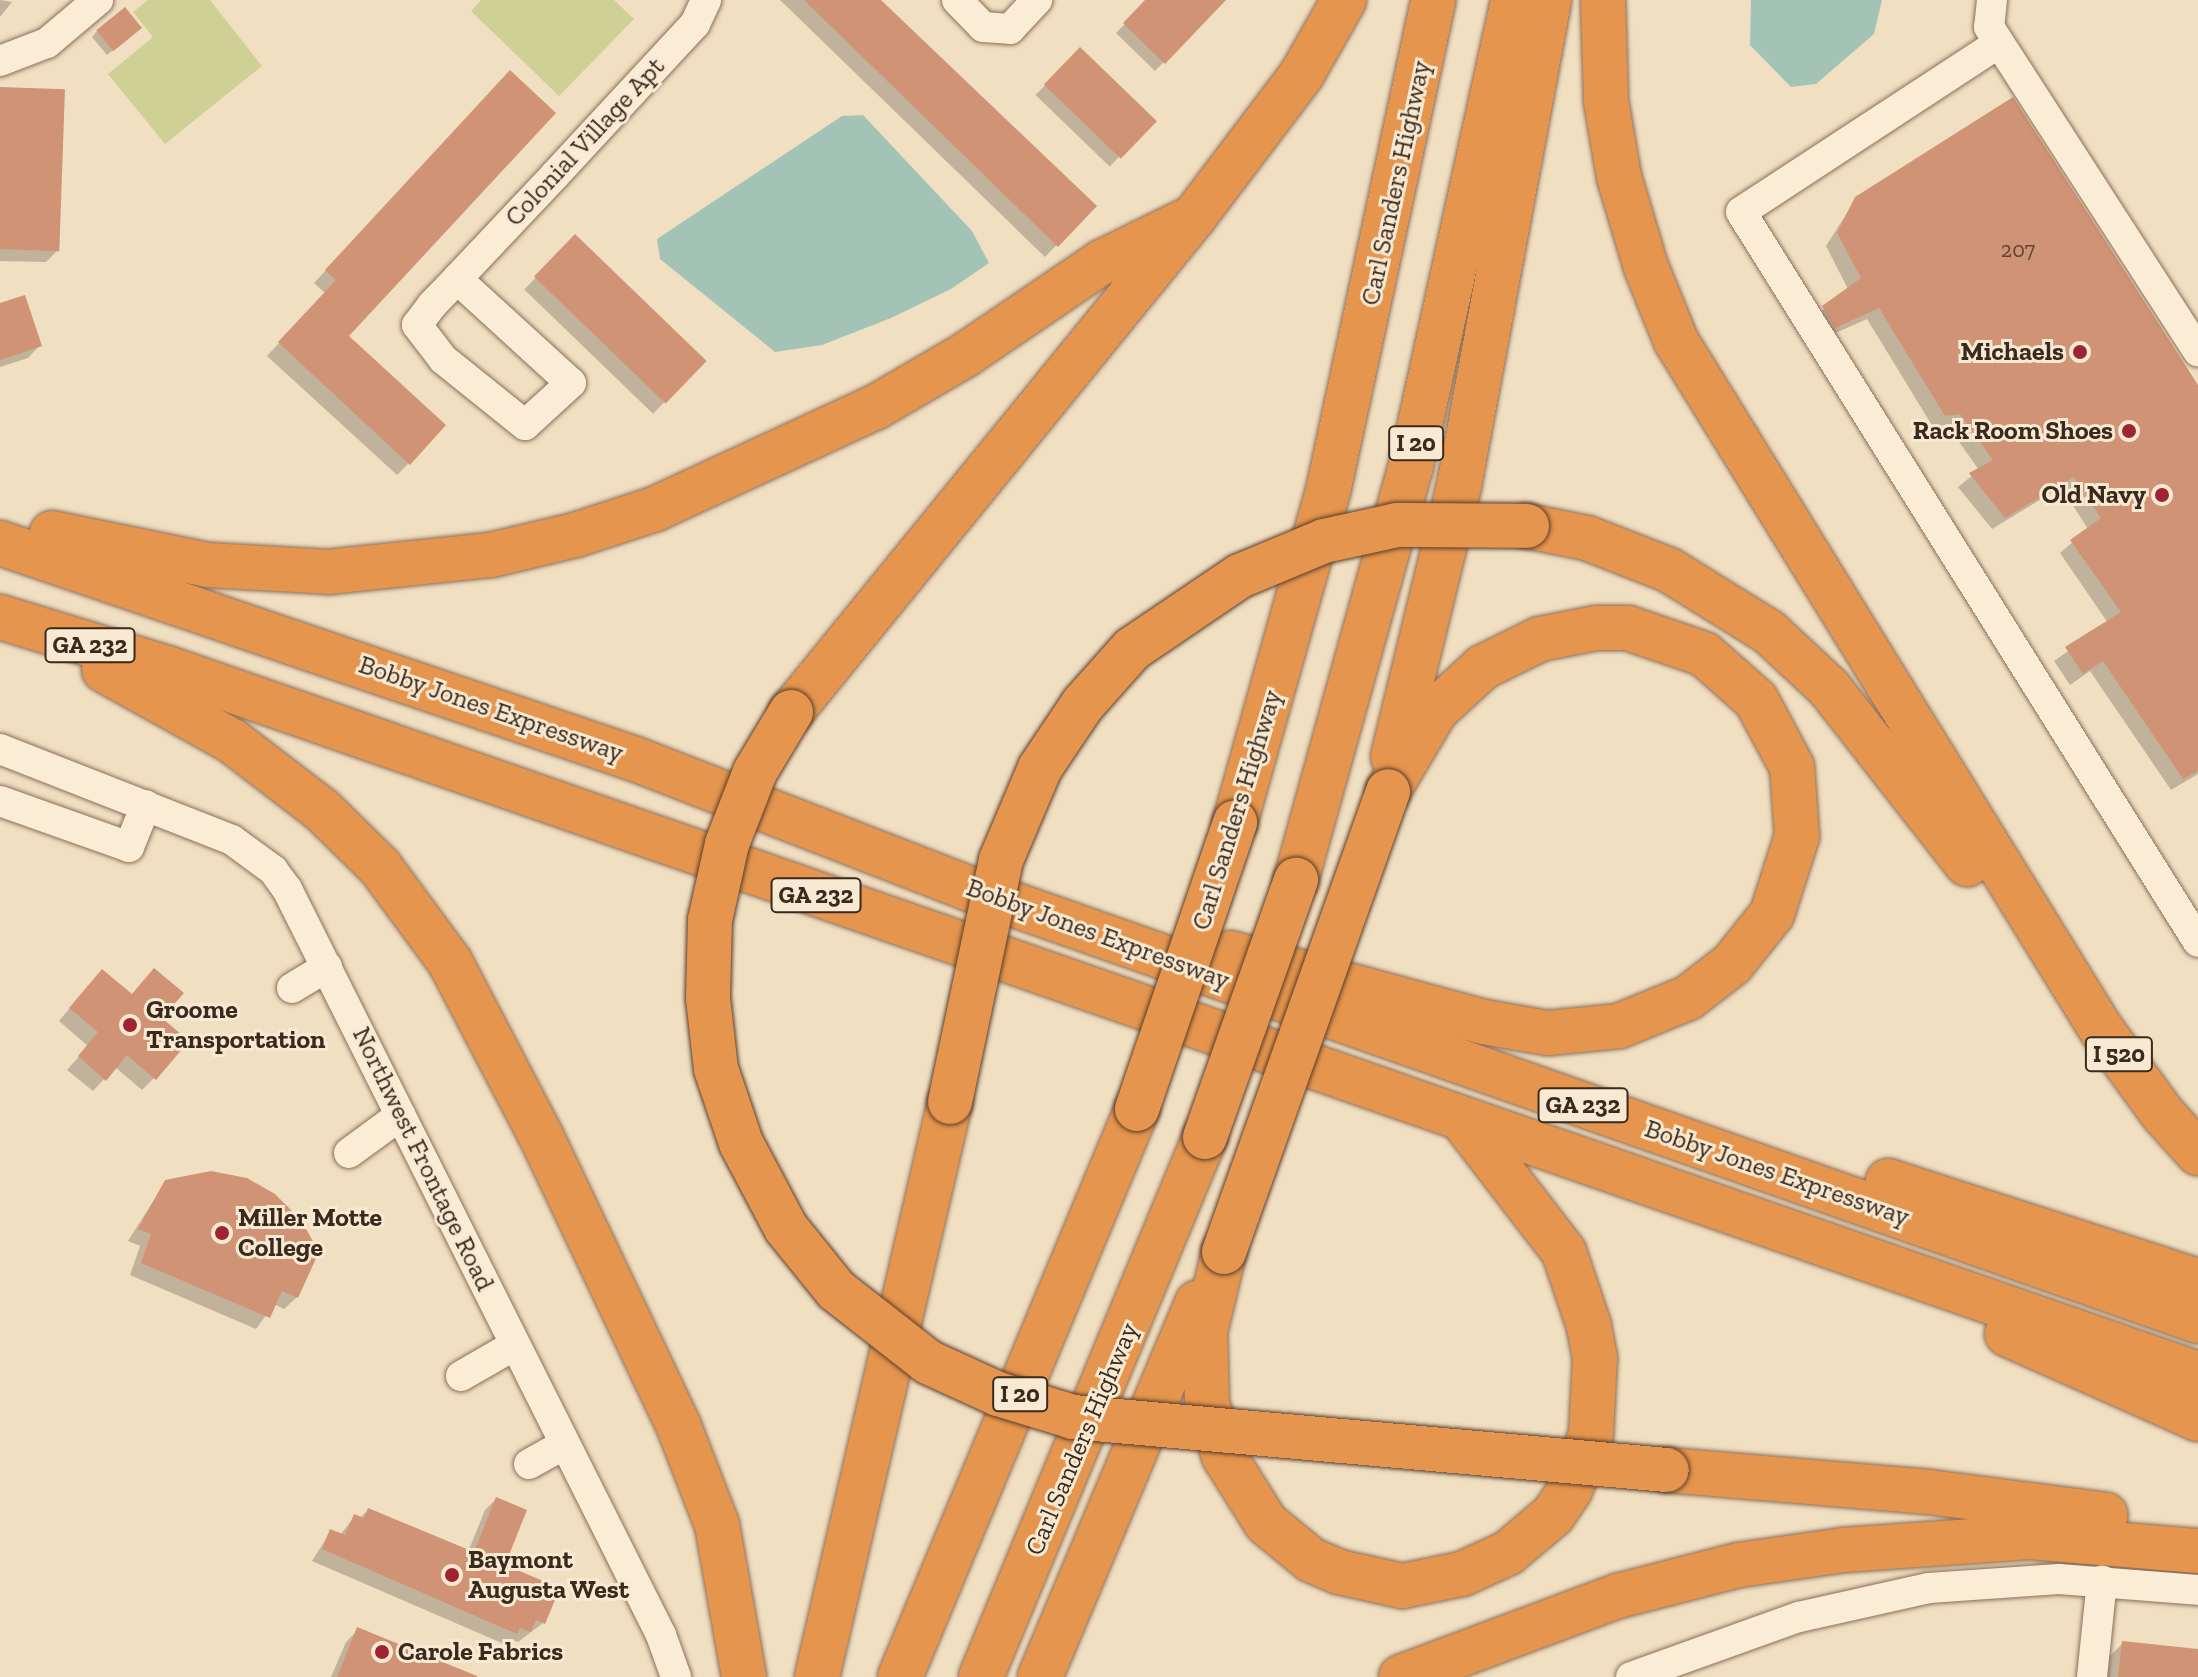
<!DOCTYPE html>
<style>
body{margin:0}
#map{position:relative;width:2198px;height:1677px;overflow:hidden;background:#f1dfc2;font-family:"Zilla Slab",serif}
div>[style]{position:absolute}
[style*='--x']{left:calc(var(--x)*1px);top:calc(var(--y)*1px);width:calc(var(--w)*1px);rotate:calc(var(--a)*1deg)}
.green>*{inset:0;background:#ced095}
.water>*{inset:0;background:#a4c3b7}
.shadow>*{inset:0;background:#0003;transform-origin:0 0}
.building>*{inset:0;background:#d19375;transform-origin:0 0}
.roads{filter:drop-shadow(0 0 2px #8c6f58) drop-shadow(0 0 2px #8c6f58)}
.minor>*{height:30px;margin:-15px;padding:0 15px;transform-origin:15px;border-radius:15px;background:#fbecd6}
.highway>*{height:44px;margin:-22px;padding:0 22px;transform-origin:22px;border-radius:22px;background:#e5954d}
.bridges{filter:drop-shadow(0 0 2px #593d2c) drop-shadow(0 0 2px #593d2c)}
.highway-bridge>*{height:44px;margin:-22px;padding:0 22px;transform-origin:22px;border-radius:22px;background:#e5954d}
.dots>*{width:22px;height:22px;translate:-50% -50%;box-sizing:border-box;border:4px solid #f8e9d2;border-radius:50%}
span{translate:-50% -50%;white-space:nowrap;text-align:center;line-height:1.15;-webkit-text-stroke:6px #f8e9d2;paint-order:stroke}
.number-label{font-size:22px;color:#604433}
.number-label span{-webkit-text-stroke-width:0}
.shield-label span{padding:2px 6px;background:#f8e9d2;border:2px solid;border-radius:6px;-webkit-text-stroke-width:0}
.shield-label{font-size:24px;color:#3a291d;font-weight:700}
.street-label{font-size:26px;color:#3a291d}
.poi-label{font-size:26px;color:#3a291d;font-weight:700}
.right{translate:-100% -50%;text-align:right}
.left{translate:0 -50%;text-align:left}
</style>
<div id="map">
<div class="green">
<div style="clip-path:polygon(148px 0,210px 0,262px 66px,165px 144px,108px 74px,153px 37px,133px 12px)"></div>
<div style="clip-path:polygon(481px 0,614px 0,634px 19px,559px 96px,471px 11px)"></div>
</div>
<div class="water">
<div style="clip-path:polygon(1751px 0,1882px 0,1874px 34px,1816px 84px,1791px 87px,1750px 45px)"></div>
<div style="clip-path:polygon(863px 115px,972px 231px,989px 263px,951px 289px,891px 318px,822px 345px,775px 352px,660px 259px,657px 239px,842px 116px)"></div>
</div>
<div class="shadow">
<div style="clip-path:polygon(0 0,12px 2px,0 17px)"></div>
<div style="clip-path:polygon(780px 0,879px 0,1094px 206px,1045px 257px)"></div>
<div style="clip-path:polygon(1148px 0,1224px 0,1155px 71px,1116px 33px)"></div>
<div style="clip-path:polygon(97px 31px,134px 33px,107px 55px,92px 37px)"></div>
<div style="left:1080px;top:49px;width:103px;height:64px;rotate:44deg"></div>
<div style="clip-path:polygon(498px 85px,346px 336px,409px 463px,397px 475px,267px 356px,325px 293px,314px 283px)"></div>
<div style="clip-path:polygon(0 89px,58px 250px,46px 262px,0 261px)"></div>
<div style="clip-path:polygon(1856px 199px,2198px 389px,2198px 774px,2171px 790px,2090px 671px,2070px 685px,2054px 661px,2108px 623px,2060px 553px,2088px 529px,2061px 487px,1992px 529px,1958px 487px,1979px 470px,1947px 425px,1933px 427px,1867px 319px,1822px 339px,1811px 320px,1848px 289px,1826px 246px)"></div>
<div style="left:575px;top:237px;width:179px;height:73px;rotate:44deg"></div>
<div style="clip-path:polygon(0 305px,40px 345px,28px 358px,0 367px)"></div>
<div style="clip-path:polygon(90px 984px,131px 996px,159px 1018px,154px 1078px,142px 1090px,115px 1067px,93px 1091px,67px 1070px,88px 1046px,59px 1021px)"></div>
<div style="clip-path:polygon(231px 1175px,257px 1185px,297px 1297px,284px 1309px,274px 1304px,256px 1329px,130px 1275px,140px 1246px,128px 1241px,166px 1181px)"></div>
<div style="clip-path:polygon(496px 1499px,502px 1566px,543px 1623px,518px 1642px,510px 1639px,504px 1644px,312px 1561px,331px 1531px,340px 1535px,355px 1516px,360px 1518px,368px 1510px,468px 1552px,485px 1510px)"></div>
<div style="clip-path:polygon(358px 1630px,473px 1677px,331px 1677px,346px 1642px)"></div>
<div style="clip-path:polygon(2123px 1643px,2198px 1651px,2198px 1677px,2103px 1677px,2105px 1661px)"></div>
</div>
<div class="building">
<div style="clip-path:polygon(804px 0,881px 0,1097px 206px,1058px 247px)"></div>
<div style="clip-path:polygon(1145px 0,1226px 0,1165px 64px,1123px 23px)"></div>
<div style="left:125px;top:7px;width:27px;height:37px;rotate:51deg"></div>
<div style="left:1080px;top:47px;width:107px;height:52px;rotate:44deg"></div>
<div style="clip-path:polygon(510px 70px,556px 113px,349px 336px,446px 425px,410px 465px,278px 342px,336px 280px,325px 270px)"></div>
<div style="left:0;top:87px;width:65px;height:162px;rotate:2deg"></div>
<div style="clip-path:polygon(2013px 97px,2198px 385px,2198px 771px,2183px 779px,2103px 661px,2083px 674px,2065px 647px,2121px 612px,2070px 540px,2101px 518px,2074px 477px,2005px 518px,1969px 473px,1993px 460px,1960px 414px,1945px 416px,1879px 308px,1835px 328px,1822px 306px,1861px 278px,1837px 233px,1855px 197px)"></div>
<div style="left:575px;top:234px;width:183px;height:59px;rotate:44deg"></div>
<div style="clip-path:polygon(25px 295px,42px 346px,0 360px,0 303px)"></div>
<div style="clip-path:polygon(154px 968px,184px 993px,162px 1018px,189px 1041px,156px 1080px,127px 1055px,106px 1081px,78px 1056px,98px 1032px,69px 1008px,102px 969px,132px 994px)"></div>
<div style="clip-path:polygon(211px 1171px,247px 1178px,275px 1194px,301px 1220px,319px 1252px,298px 1298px,282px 1291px,270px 1318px,141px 1263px,151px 1234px,138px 1229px,165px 1180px)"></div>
<div style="clip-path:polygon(496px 1497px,527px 1510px,505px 1565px,560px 1588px,545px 1624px,536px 1620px,531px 1632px,520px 1628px,517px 1634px,322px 1549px,330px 1529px,345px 1535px,354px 1514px,364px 1518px,368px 1508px,474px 1552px)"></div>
<div style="clip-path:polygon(357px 1627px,477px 1676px,477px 1677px,337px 1677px)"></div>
<div style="clip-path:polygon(2122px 1641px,2198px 1649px,2198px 1677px,2118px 1677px)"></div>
</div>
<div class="roads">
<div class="minor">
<div style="--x:957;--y:0;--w:37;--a:46"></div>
<div style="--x:983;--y:27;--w:27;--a:4"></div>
<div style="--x:1010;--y:29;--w:40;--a:-47"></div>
<div style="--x:1992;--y:0;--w:27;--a:96"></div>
<div style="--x:1989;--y:27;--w:386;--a:57.2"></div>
<div style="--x:1999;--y:43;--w:308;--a:146.8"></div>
<div style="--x:1741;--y:212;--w:861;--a:57.95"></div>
<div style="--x:0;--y:61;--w:50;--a:-21"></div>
<div style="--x:47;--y:43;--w:67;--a:-40.1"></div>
<div style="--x:457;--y:279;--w:154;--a:42.4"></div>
<div style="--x:571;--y:383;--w:62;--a:137.6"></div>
<div style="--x:525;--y:425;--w:105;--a:-141.2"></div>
<div style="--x:443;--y:359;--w:43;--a:-127.4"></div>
<div style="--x:417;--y:325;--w:25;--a:-53"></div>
<div style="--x:432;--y:305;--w:36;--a:-46"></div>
<div style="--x:457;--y:279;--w:143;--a:-46.7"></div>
<div style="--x:555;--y:175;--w:206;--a:-47.2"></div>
<div style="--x:695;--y:24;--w:26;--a:-65"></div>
<div style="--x:0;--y:749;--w:249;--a:21.4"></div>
<div style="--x:232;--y:840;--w:51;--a:36.2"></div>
<div style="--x:273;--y:870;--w:24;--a:54"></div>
<div style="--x:287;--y:889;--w:835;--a:63.37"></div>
<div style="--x:661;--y:1635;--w:45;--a:70.3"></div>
<div style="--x:0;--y:801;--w:137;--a:19.6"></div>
<div style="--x:129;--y:847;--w:45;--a:-68"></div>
<div style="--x:292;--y:988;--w:41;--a:-31"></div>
<div style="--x:349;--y:1153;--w:64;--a:-36.2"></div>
<div style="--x:461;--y:1376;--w:62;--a:-29.9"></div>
<div style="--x:529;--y:1464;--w:41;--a:-29.1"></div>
<div style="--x:1631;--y:1677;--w:178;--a:-19.7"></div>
<div style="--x:1799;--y:1617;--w:133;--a:-12.6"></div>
<div style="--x:1929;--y:1588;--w:130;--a:-4"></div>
<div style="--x:2059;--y:1579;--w:139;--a:4.5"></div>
<div style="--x:2092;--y:1677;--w:97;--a:-84.1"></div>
</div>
<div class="highway">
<div style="--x:1603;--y:0;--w:101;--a:88.3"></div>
<div style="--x:1606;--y:101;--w:77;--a:80.3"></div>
<div style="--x:1619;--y:177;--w:94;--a:73.3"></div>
<div style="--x:1646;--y:267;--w:80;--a:67.9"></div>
<div style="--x:1676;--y:341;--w:809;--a:58.3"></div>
<div style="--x:2101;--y:1029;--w:104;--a:54"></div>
<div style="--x:2162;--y:1113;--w:54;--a:48"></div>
<div style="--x:1527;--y:526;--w:61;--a:11.3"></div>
<div style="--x:1587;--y:538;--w:88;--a:21.3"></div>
<div style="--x:1669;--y:570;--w:118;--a:31.8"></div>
<div style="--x:1769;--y:632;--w:82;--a:43"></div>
<div style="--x:1829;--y:688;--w:224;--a:51.9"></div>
<div style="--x:52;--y:533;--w:159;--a:11.6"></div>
<div style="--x:208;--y:565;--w:120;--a:3.3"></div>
<div style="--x:328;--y:572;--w:164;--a:-6"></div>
<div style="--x:491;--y:555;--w:86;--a:-13.4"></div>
<div style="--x:575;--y:535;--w:84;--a:-18"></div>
<div style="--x:655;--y:509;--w:243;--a:-24.8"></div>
<div style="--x:876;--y:407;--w:103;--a:-30.3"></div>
<div style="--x:965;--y:355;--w:166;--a:-34.2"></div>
<div style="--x:1102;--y:262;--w:102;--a:-26.1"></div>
<div style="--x:0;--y:543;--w:671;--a:18.79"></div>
<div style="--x:635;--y:759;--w:356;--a:21.2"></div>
<div style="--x:967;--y:888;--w:1305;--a:19.38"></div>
<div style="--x:0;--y:617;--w:178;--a:17"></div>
<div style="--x:170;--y:669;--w:2147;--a:19.17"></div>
<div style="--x:104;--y:670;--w:146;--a:29"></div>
<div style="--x:232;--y:741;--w:113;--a:37.5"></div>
<div style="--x:322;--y:810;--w:81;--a:44.5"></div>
<div style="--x:380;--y:867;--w:118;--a:53.6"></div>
<div style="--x:450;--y:962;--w:196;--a:62.4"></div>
<div style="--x:541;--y:1136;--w:322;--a:64.6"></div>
<div style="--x:679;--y:1427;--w:105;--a:68.8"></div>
<div style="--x:717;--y:1525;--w:154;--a:79.9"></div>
<div style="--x:791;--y:712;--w:638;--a:-50.85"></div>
<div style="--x:1194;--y:217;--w:179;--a:-52.9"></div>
<div style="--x:1302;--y:74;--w:85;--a:-60.4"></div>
<div style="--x:1393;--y:757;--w:279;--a:-76.3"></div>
<div style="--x:1459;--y:486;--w:494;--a:-79.5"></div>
<div style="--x:1235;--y:822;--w:348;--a:-74.3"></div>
<div style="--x:1329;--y:487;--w:498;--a:-77.9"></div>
<div style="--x:1296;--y:880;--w:426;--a:-74.5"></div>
<div style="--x:1410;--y:470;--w:481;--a:-77.6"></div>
<div style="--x:1230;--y:953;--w:263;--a:15.2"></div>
<div style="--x:1484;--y:1022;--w:65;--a:9.8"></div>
<div style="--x:1548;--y:1033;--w:71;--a:-5.6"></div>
<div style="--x:1619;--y:1026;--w:74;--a:-22.1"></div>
<div style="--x:1688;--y:998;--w:56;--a:-37.7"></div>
<div style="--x:1732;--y:964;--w:64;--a:-51.3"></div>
<div style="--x:1772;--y:914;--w:82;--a:-72.2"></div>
<div style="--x:1797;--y:836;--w:69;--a:-94.1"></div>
<div style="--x:1792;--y:767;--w:76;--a:-118.2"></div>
<div style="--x:1756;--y:700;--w:69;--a:-138.5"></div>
<div style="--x:1704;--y:654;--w:80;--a:-161.1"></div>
<div style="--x:1628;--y:628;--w:32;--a:180"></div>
<div style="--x:1596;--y:628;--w:57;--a:168.9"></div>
<div style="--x:1540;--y:639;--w:64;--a:153.8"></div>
<div style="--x:1483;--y:667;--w:64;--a:137.5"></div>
<div style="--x:1436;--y:710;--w:94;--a:120.7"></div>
<div style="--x:1888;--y:1181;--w:326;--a:17.9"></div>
<div style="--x:1224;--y:1252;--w:82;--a:103.4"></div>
<div style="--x:1205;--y:1332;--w:72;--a:88.4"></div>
<div style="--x:1207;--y:1404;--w:55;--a:71.9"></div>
<div style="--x:1224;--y:1456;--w:79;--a:57.9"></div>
<div style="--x:1266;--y:1523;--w:58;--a:39.4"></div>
<div style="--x:1311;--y:1560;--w:30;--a:23"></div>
<div style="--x:1339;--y:1572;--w:65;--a:12.5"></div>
<div style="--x:1402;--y:1586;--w:61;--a:-11.3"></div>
<div style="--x:1462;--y:1574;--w:51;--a:-24.5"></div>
<div style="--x:1508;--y:1553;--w:59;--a:-40.2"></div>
<div style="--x:1553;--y:1515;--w:30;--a:-56"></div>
<div style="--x:1570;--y:1490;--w:60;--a:-69.4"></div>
<div style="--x:1591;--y:1434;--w:76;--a:-87"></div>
<div style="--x:1595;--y:1358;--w:33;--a:-101"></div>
<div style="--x:1589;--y:1326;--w:78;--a:-108.7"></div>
<div style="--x:1564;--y:1252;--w:165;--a:-127.6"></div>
<div style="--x:2007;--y:1334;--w:209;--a:24"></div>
<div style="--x:1667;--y:1470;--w:263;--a:4.8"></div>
<div style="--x:1929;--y:1492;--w:178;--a:7.4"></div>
<div style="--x:817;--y:1677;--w:590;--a:-76.98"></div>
<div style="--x:900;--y:1677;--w:615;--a:-67.35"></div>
<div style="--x:981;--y:1677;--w:585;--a:-67.47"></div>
<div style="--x:1040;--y:1677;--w:406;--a:-67.2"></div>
<div style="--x:1401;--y:1677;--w:232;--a:-20.5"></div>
<div style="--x:1618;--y:1596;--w:125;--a:-14.4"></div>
<div style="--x:1739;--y:1565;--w:106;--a:-8.1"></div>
<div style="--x:1844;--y:1550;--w:186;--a:-4"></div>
<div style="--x:2030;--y:1537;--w:169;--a:4.8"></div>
</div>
</div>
<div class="bridges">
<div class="highway-bridge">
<div style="--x:791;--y:712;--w:70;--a:121"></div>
<div style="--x:755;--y:772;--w:77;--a:111.3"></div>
<div style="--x:727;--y:844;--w:78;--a:102.6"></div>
<div style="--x:710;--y:920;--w:78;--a:91.5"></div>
<div style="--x:708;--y:998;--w:71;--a:83.6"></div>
<div style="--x:716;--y:1069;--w:78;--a:71.3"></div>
<div style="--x:741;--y:1143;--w:96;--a:62.1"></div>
<div style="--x:786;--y:1228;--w:80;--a:51.1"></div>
<div style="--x:836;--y:1290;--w:117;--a:38"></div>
<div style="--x:928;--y:1362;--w:77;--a:24.6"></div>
<div style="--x:998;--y:1394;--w:78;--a:17"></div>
<div style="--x:1073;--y:1417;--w:596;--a:5.1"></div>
<div style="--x:950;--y:1102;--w:247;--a:-78.1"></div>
<div style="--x:1001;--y:860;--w:100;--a:-67"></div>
<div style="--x:1040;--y:768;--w:77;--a:-56.1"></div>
<div style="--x:1083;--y:704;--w:74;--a:-48.3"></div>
<div style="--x:1132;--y:649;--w:130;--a:-34.1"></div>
<div style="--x:1240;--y:576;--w:91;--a:-22.6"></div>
<div style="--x:1324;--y:541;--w:75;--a:-12.4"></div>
<div style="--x:1397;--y:525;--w:130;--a:0.4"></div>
<div style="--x:1137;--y:1109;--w:303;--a:-71.1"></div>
<div style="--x:1205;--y:1137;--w:273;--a:-70.5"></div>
<div style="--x:1224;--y:1252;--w:489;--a:-70.4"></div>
</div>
</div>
<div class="dots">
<div style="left:2080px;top:352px;background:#9e2430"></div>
<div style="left:2129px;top:431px;background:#9e2430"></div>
<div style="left:2162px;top:495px;background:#9e2430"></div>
<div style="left:130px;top:1025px;background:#9e2430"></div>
<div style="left:222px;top:1233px;background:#9e2430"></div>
<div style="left:452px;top:1575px;background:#9e2430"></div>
<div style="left:382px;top:1652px;background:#9e2430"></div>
</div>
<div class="number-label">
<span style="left:2018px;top:250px">207</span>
</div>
<div class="shield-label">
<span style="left:1416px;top:443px">I 20</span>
<span style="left:90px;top:645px">GA 232</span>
<span style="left:816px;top:895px">GA 232</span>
<span style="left:2119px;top:1054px">I 520</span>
<span style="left:1583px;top:1105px">GA 232</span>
<span style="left:1020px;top:1394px">I 20</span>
</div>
<div class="street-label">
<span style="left:585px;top:142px;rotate:-47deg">Colonial Village Apt</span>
<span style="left:1396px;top:183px;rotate:-78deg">Carl Sanders Highway</span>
<span style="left:491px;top:709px;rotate:19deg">Bobby Jones Expressway</span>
<span style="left:1237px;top:810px;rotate:-73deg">Carl Sanders Highway</span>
<span style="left:1098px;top:934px;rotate:20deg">Bobby Jones Expressway</span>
<span style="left:423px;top:1159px;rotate:64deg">Northwest Frontage Road</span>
<span style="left:1777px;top:1173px;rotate:19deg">Bobby Jones Expressway</span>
<span style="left:1082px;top:1439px;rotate:-67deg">Carl Sanders Highway</span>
</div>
<div class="poi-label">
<span class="right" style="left:2064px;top:352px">Michaels</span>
<span class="right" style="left:2113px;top:431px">Rack Room Shoes</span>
<span class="right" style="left:2146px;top:495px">Old Navy</span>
<span class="left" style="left:146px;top:1025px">Groome<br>Transportation</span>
<span class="left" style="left:238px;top:1233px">Miller Motte<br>College</span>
<span class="left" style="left:468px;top:1575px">Baymont<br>Augusta West</span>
<span class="left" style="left:398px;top:1652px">Carole Fabrics</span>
</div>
</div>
